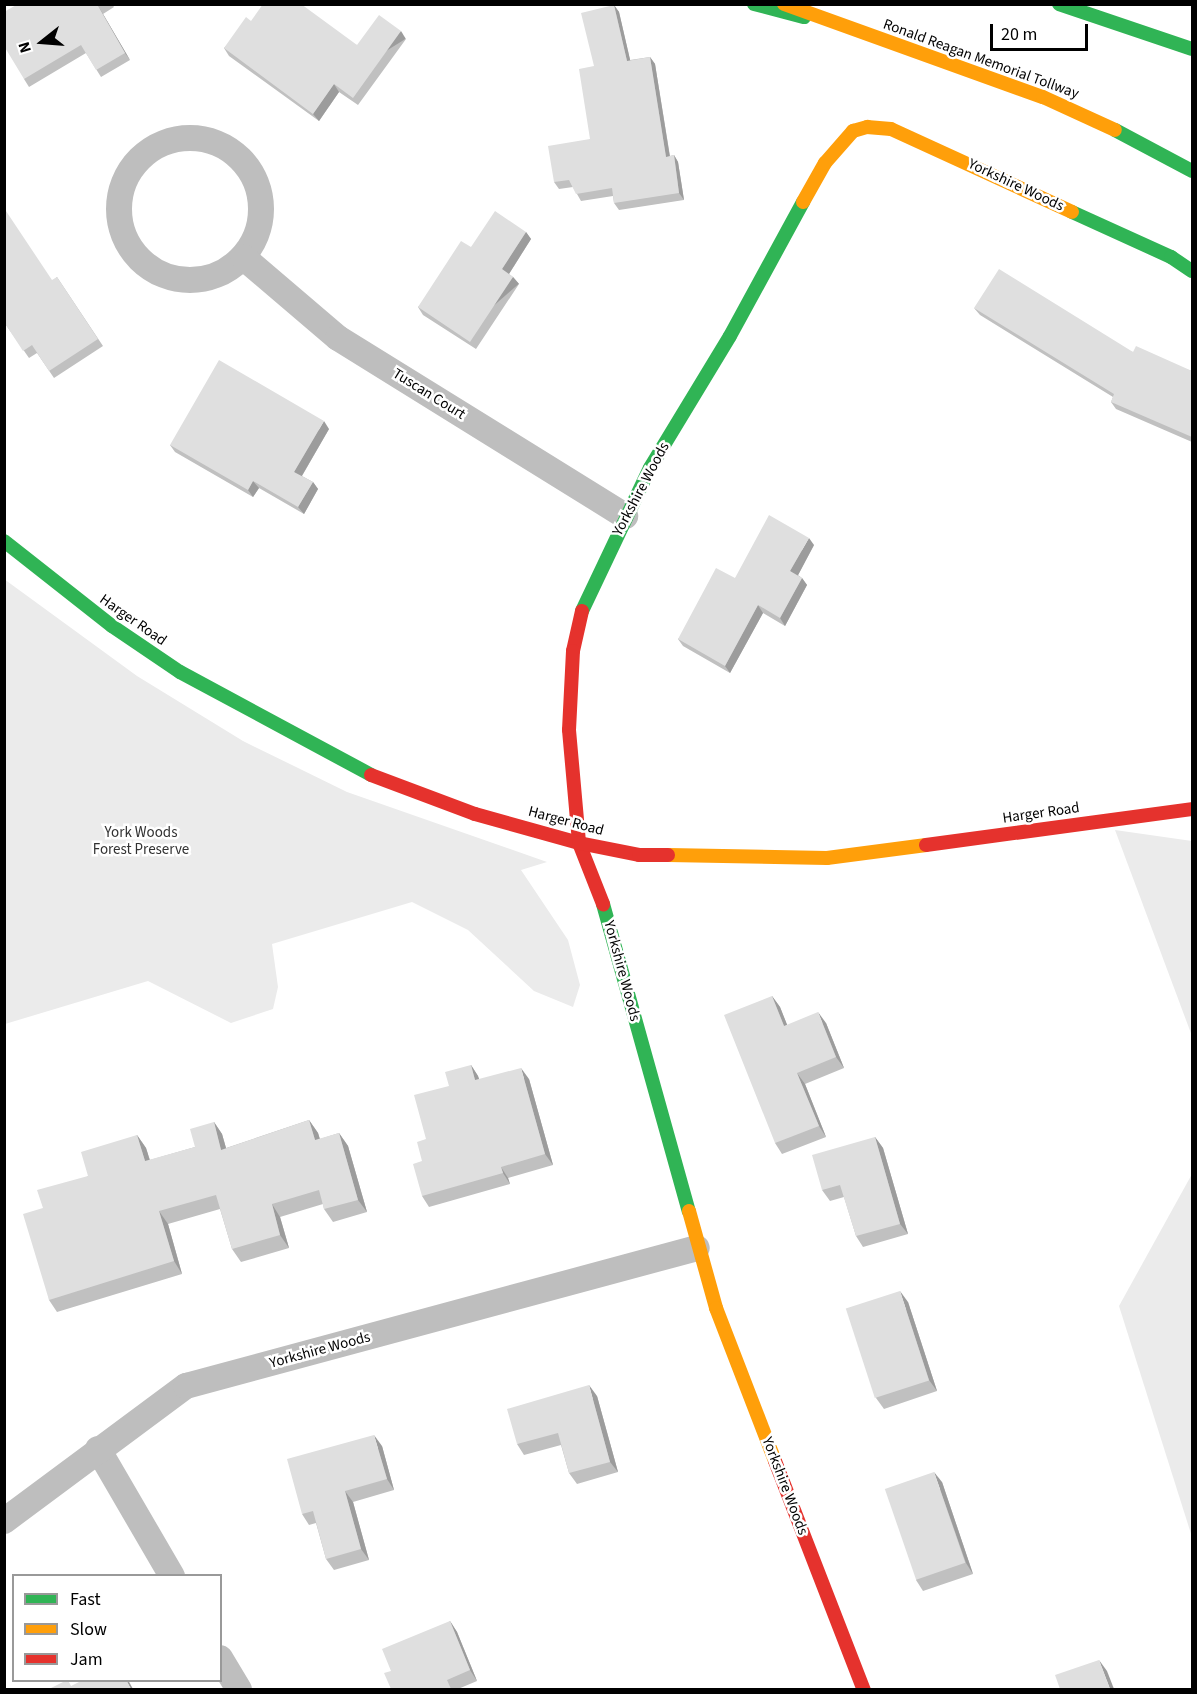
<!DOCTYPE html>
<style>
body{margin:0}
#map{position:relative;width:1197px;height:1694px;overflow:hidden;background:#fff;font-family:"Source Sans 3",sans-serif}
div>[style]{position:absolute}
[style*='--x']{left:calc(var(--x)*1px);top:calc(var(--y)*1px);width:calc(var(--w)*1px);rotate:calc(var(--a)*1deg)}
.green>*{inset:0;background:#ebebeb}
.street>*{height:26px;margin:-13px;padding:0 13px;transform-origin:13px;border-radius:13px;background:#bebebe}
.street>.ring{margin:-13px;padding:0;box-sizing:content-box;background:none;border:26px solid #bebebe;border-radius:50%}
.fast>*{height:14px;margin:-7px;padding:0 7px;transform-origin:7px;border-radius:7px;background:#30b455}
.slow>*{height:14px;margin:-7px;padding:0 7px;transform-origin:7px;border-radius:7px;background:#ff9f0a}
.jam>*{height:14px;margin:-7px;padding:0 7px;transform-origin:7px;border-radius:7px;background:#e5322d}
.wall>*{inset:0;background:#c0c0c0}
.shaded-wall>*{inset:0;background:#9c9c9c;transform-origin:0 0}
.building>*{inset:0;background:#dfdfdf;transform-origin:0 0}
span{translate:-50% -50%;white-space:nowrap;text-align:center;line-height:1.15;-webkit-text-stroke:5px #fff;paint-order:stroke}
.street-label{font-size:15px;color:#000}
.park-label{font-size:15px;color:#323232}
.frame{position:absolute;inset:0;border:6px solid #000;pointer-events:none}
.legend{position:absolute;left:12px;top:1574px;width:210px;height:108px;box-sizing:border-box;background:#fff;border:2px solid #999;margin:0;padding:8px 10px;list-style:none;font-size:18px;color:#000}
.legend li{display:flex;align-items:center;gap:12px;height:30px}
.legend b{width:30px;border:2px solid #999}
.north{position:absolute;left:12px;top:12px;width:60px;height:60px;-webkit-text-stroke:4px #fff;paint-order:stroke;rotate:253deg;font-size:16px;font-weight:700;line-height:24px;text-align:center;color:#000}
.north::after{content:'';display:block;margin:auto;width:21px;height:27px;background:#000;clip-path:polygon(50% 0,100% 100%,50% 72%,0 100%)}
.scale{position:absolute;left:990px;top:24px;width:98px;height:27px;box-sizing:border-box;border:3px solid #000;border-top:0;padding-left:8px;font-size:18px;line-height:21px;white-space:nowrap;color:#000;-webkit-text-stroke:4px #fff;paint-order:stroke}
</style>
<div id="map">
<div class="green">
<div style="clip-path:polygon(4px 579px,137px 676px,243px 741px,347px 792px,547px 862px,521px 870px,568px 940px,580px 985px,573px 1007px,534px 991px,468px 930px,412px 902px,272px 944px,278px 987px,273px 1009px,231px 1023px,148px 981px,5px 1024px)"></div>
<div style="clip-path:polygon(1115px 830px,1192px 841px,1192px 1036px)"></div>
<div style="clip-path:polygon(1192px 1174px,1192px 1537px,1119px 1306px)"></div>
</div>
<div class="street">
<div class="ring" style="left:119px;top:138px;width:116px;height:116px"></div>
<div style="--x:243;--y:257;--w:125;--a:40.5"></div>
<div style="--x:338;--y:338;--w:338;--a:31.8"></div>
<div style="--x:98;--y:1449;--w:147;--a:59.8"></div>
<div style="--x:4;--y:1521;--w:227;--a:-36.6"></div>
<div style="--x:186;--y:1386;--w:529;--a:-15.11"></div>
<div style="--x:220;--y:1658;--w:37;--a:59"></div>
</div>
<div class="fast">
<div style="--x:754;--y:4;--w:52;--a:14.6"></div>
<div style="--x:1059;--y:4;--w:140;--a:18.7"></div>
<div style="--x:1115;--y:130;--w:87;--a:28"></div>
<div style="--x:1072;--y:212;--w:109;--a:24.4"></div>
<div style="--x:1171;--y:257;--w:25;--a:34"></div>
<div style="--x:4;--y:541;--w:137;--a:38.2"></div>
<div style="--x:112;--y:626;--w:82;--a:34.1"></div>
<div style="--x:180;--y:672;--w:217;--a:28.3"></div>
<div style="--x:582;--y:611;--w:158;--a:-64.6"></div>
<div style="--x:650;--y:468;--w:154;--a:-58.8"></div>
<div style="--x:730;--y:336;--w:153;--a:-61.4"></div>
<div style="--x:603;--y:904;--w:319;--a:74.4"></div>
</div>
<div class="slow">
<div style="--x:784;--y:4;--w:275;--a:19.8"></div>
<div style="--x:1043;--y:97;--w:79;--a:24.6"></div>
<div style="--x:803;--y:202;--w:45;--a:-60.6"></div>
<div style="--x:825;--y:163;--w:43;--a:-48.8"></div>
<div style="--x:853;--y:131;--w:15;--a:-16"></div>
<div style="--x:867;--y:127;--w:24;--a:5"></div>
<div style="--x:891;--y:129;--w:199;--a:24.6"></div>
<div style="--x:668;--y:855;--w:159;--a:1.1"></div>
<div style="--x:827;--y:858;--w:100;--a:-7.5"></div>
<div style="--x:689;--y:1211;--w:101;--a:74.4"></div>
<div style="--x:716;--y:1308;--w:164;--a:68.9"></div>
</div>
<div class="jam">
<div style="--x:582;--y:611;--w:41;--a:102.7"></div>
<div style="--x:573;--y:651;--w:79;--a:92.9"></div>
<div style="--x:569;--y:730;--w:113;--a:84.9"></div>
<div style="--x:579;--y:843;--w:66;--a:68.5"></div>
<div style="--x:371;--y:775;--w:111;--a:20.6"></div>
<div style="--x:475;--y:814;--w:108;--a:15.6"></div>
<div style="--x:579;--y:843;--w:61;--a:11.3"></div>
<div style="--x:639;--y:855;--w:29;--a:0"></div>
<div style="--x:926;--y:845;--w:268;--a:-7.7"></div>
<div style="--x:775;--y:1461;--w:246;--a:68.8"></div>
</div>
<div class="wall">
<div style="clip-path:polygon(18px 4px,112px 4px,114px 7px,103px 14px,130px 60px,101px 77px,86px 53px,29px 87px,24px 79px)"></div>
<div style="clip-path:polygon(614px 5px,619px 12px,630px 60px,650px 57px,655px 64px,670px 156px,674px 155px,678px 162px,684px 200px,619px 210px,614px 203px,613px 196px,581px 201px,573px 187px,559px 189px,554px 182px,590px 139px,594px 66px)"></div>
<div style="clip-path:polygon(251px 21px,357px 45px,406px 39px,358px 105px,339px 92px,319px 121px,229px 56px,224px 48px)"></div>
<div style="clip-path:polygon(526px 232px,531px 239px,509px 274px,513px 277px,519px 284px,476px 349px,423px 315px,418px 307px,471px 247px)"></div>
<div style="clip-path:polygon(57px 277px,103px 346px,54px 378px,37px 353px,29px 358px,4px 322px)"></div>
<div style="clip-path:polygon(974px 308px,1133px 352px,1192px 371px,1192px 442px,1116px 409px,1111px 402px,1113px 397px,980px 315px)"></div>
<div style="clip-path:polygon(329px 429px,302px 476px,313px 482px,318px 489px,304px 514px,259px 488px,253px 497px,175px 452px,170px 445px)"></div>
<div style="clip-path:polygon(814px 545px,798px 575px,802px 578px,807px 585px,785px 626px,763px 613px,730px 673px,683px 646px,678px 639px,735px 578px)"></div>
<div style="clip-path:polygon(772px 996px,780px 1007px,787px 1025px,826px 1023px,844px 1068px,805px 1084px,826px 1137px,782px 1154px,775px 1143px)"></div>
<div style="clip-path:polygon(471px 1065px,478px 1076px,479px 1079px,529px 1079px,553px 1165px,508px 1178px,510px 1184px,429px 1207px,422px 1196px,422px 1161px,449px 1086px)"></div>
<div style="clip-path:polygon(309px 1120px,318px 1133px,320px 1139px,339px 1133px,348px 1146px,367px 1212px,333px 1222px,324px 1209px,323px 1204px,280px 1217px,289px 1248px,241px 1262px,232px 1249px,220px 1209px,168px 1224px,182px 1274px,57px 1312px,49px 1300px,43px 1208px,88px 1176px,137px 1135px,146px 1148px,150px 1160px,195px 1147px,214px 1122px,222px 1134px,226px 1148px)"></div>
<div style="clip-path:polygon(875px 1137px,883px 1148px,908px 1234px,863px 1247px,856px 1236px,844px 1197px,830px 1201px,822px 1190px)"></div>
<div style="clip-path:polygon(908px 1302px,937px 1391px,884px 1409px,876px 1398px)"></div>
<div style="clip-path:polygon(597px 1396px,618px 1472px,577px 1484px,569px 1473px,561px 1445px,524px 1455px,517px 1444px)"></div>
<div style="clip-path:polygon(382px 1446px,394px 1490px,353px 1502px,369px 1560px,334px 1570px,326px 1559px,316px 1523px,309px 1525px,302px 1514px)"></div>
<div style="clip-path:polygon(942px 1482px,973px 1574px,923px 1591px,916px 1580px)"></div>
<div style="clip-path:polygon(450px 1621px,457px 1632px,477px 1681px,458px 1689px,391px 1689px,391px 1671px)"></div>
</div>
<div class="shaded-wall">
<div style="clip-path:polygon(614px 5px,619px 12px,632px 68px,627px 61px)"></div>
<div style="clip-path:polygon(98px 6px,103px 14px,130px 60px,125px 53px)"></div>
<div style="left:401px;top:31px;width:9px;height:82px;rotate:58deg"></div>
<div style="clip-path:polygon(650px 57px,655px 64px,671px 164px,666px 157px)"></div>
<div style="clip-path:polygon(334px 84px,339px 92px,319px 121px,313px 114px)"></div>
<div style="clip-path:polygon(674px 155px,678px 162px,684px 200px,679px 193px)"></div>
<div style="clip-path:polygon(526px 232px,531px 239px,507px 277px,502px 269px)"></div>
<div style="left:513px;top:277px;width:9px;height:78px;rotate:49deg"></div>
<div style="clip-path:polygon(324px 421px,329px 429px,300px 479px,294px 472px)"></div>
<div style="clip-path:polygon(253px 481px,259px 488px,253px 497px,248px 490px)"></div>
<div style="clip-path:polygon(313px 482px,318px 489px,304px 514px,298px 507px)"></div>
<div style="clip-path:polygon(809px 538px,814px 545px,796px 579px,790px 571px)"></div>
<div style="clip-path:polygon(802px 578px,807px 585px,785px 626px,780px 618px)"></div>
<div style="clip-path:polygon(758px 605px,763px 613px,730px 673px,725px 666px)"></div>
<div style="clip-path:polygon(772px 996px,780px 1007px,792px 1037px,784px 1026px)"></div>
<div style="clip-path:polygon(818px 1012px,826px 1023px,844px 1068px,836px 1057px)"></div>
<div style="clip-path:polygon(471px 1065px,478px 1076px,483px 1091px,475px 1080px)"></div>
<div style="clip-path:polygon(521px 1068px,529px 1079px,553px 1165px,545px 1154px)"></div>
<div style="clip-path:polygon(797px 1073px,805px 1084px,826px 1137px,819px 1126px)"></div>
<div style="clip-path:polygon(309px 1120px,318px 1133px,324px 1153px,315px 1140px)"></div>
<div style="clip-path:polygon(214px 1122px,222px 1134px,230px 1162px,221px 1150px)"></div>
<div style="clip-path:polygon(339px 1133px,348px 1146px,367px 1212px,358px 1200px)"></div>
<div style="clip-path:polygon(137px 1135px,146px 1148px,154px 1174px,145px 1161px)"></div>
<div style="clip-path:polygon(875px 1137px,883px 1148px,908px 1234px,900px 1224px)"></div>
<div style="clip-path:polygon(501px 1167px,508px 1178px,510px 1184px,503px 1173px)"></div>
<div style="clip-path:polygon(272px 1204px,280px 1217px,289px 1248px,280px 1235px)"></div>
<div style="clip-path:polygon(159px 1211px,168px 1224px,182px 1274px,174px 1261px)"></div>
<div style="clip-path:polygon(900px 1291px,908px 1302px,937px 1391px,929px 1380px)"></div>
<div style="clip-path:polygon(589px 1385px,597px 1396px,618px 1472px,610px 1462px)"></div>
<div style="clip-path:polygon(374px 1435px,382px 1446px,394px 1490px,387px 1479px)"></div>
<div style="clip-path:polygon(934px 1472px,942px 1482px,973px 1574px,966px 1563px)"></div>
<div style="clip-path:polygon(345px 1491px,353px 1502px,369px 1560px,361px 1549px)"></div>
<div style="clip-path:polygon(450px 1621px,457px 1632px,477px 1681px,470px 1670px)"></div>
<div style="clip-path:polygon(1099px 1660px,1107px 1671px,1114px 1689px,1110px 1689px)"></div>
<div style="clip-path:polygon(126px 1680px,128px 1680px,133px 1689px,131px 1689px)"></div>
</div>
<div class="building">
<div style="clip-path:polygon(18px 4px,100px 4px,98px 6px,125px 53px,96px 70px,81px 45px,24px 79px,4px 46px,4px 12px)"></div>
<div style="clip-path:polygon(263px 4px,301px 4px,357px 45px,379px 15px,401px 31px,353px 98px,334px 84px,313px 114px,224px 48px,246px 17px,251px 21px)"></div>
<div style="clip-path:polygon(614px 5px,627px 61px,650px 57px,666px 157px,674px 155px,679px 193px,614px 203px,612px 188px,576px 194px,569px 180px,554px 182px,548px 146px,590px 139px,579px 69px,594px 66px,581px 13px)"></div>
<div style="clip-path:polygon(4px 208px,52px 280px,57px 277px,98px 339px,49px 371px,32px 345px,23px 351px,4px 322px)"></div>
<div style="clip-path:polygon(495px 211px,526px 232px,502px 269px,513px 277px,470px 342px,418px 307px,461px 241px,471px 247px)"></div>
<div style="clip-path:polygon(999px 269px,1133px 352px,1136px 346px,1192px 371px,1192px 437px,1111px 402px,1114px 394px,974px 308px)"></div>
<div style="clip-path:polygon(219px 360px,324px 421px,294px 472px,313px 482px,298px 507px,253px 481px,248px 490px,170px 445px)"></div>
<div style="clip-path:polygon(769px 515px,809px 538px,790px 571px,802px 578px,780px 618px,758px 605px,725px 666px,678px 639px,716px 568px,735px 578px)"></div>
<div style="clip-path:polygon(772px 996px,784px 1026px,818px 1012px,836px 1057px,797px 1073px,819px 1126px,775px 1143px,724px 1015px)"></div>
<div style="clip-path:polygon(471px 1065px,475px 1080px,521px 1068px,545px 1154px,501px 1167px,503px 1173px,422px 1196px,413px 1164px,422px 1161px,417px 1142px,426px 1139px,414px 1095px,449px 1086px,445px 1072px)"></div>
<div style="clip-path:polygon(309px 1120px,315px 1140px,339px 1133px,358px 1200px,324px 1209px,319px 1190px,272px 1204px,280px 1235px,232px 1249px,216px 1195px,159px 1211px,174px 1261px,49px 1300px,23px 1214px,43px 1208px,37px 1190px,88px 1176px,81px 1152px,137px 1135px,145px 1161px,195px 1147px,190px 1129px,214px 1122px,221px 1150px)"></div>
<div style="clip-path:polygon(875px 1137px,900px 1224px,856px 1236px,840px 1185px,822px 1190px,812px 1155px)"></div>
<div style="left:900px;top:1291px;width:94px;height:57px;rotate:72deg"></div>
<div style="clip-path:polygon(589px 1385px,610px 1462px,569px 1473px,558px 1433px,517px 1444px,507px 1409px)"></div>
<div style="clip-path:polygon(374px 1435px,387px 1479px,345px 1491px,361px 1549px,326px 1559px,313px 1511px,302px 1514px,287px 1459px)"></div>
<div style="left:934px;top:1472px;width:96px;height:52px;rotate:71deg"></div>
<div style="clip-path:polygon(450px 1621px,470px 1670px,447px 1680px,451px 1689px,391px 1689px,384px 1673px,391px 1671px,382px 1649px)"></div>
<div style="clip-path:polygon(1099px 1660px,1110px 1689px,1060px 1689px,1055px 1675px)"></div>
<div style="clip-path:polygon(67px 1680px,68px 1680px,71px 1686px,83px 1680px,126px 1680px,131px 1689px,49px 1689px)"></div>
</div>
<div class="street-label">
<span style="left:981px;top:59px;rotate:20deg">Ronald Reagan Memorial Tollway</span>
<span style="left:1016px;top:185px;rotate:25deg">Yorkshire Woods</span>
<span style="left:429px;top:394px;rotate:32deg">Tuscan Court</span>
<span style="left:641px;top:489px;rotate:-62deg">Yorkshire Woods</span>
<span style="left:133px;top:620px;rotate:35deg">Harger Road</span>
<span style="left:1041px;top:813px;rotate:-8deg">Harger Road</span>
<span style="left:566px;top:821px;rotate:15deg">Harger Road</span>
<span style="left:622px;top:971px;rotate:75deg">Yorkshire Woods</span>
<span style="left:320px;top:1350px;rotate:-15deg">Yorkshire Woods</span>
<span style="left:785px;top:1486px;rotate:69deg">Yorkshire Woods</span>
</div>
<div class="park-label">
<span style="left:141px;top:841px">York Woods<br>Forest Preserve</span>
</div>
<div class="frame"></div>
<ul class="legend">
<li><b style="height:8px;background:#30b455"></b>Fast</li>
<li><b style="height:8px;background:#ff9f0a"></b>Slow</li>
<li><b style="height:8px;background:#e5322d"></b>Jam</li>
</ul>
<div class="north">N</div>
<div class="scale">20 m</div>
</div>
